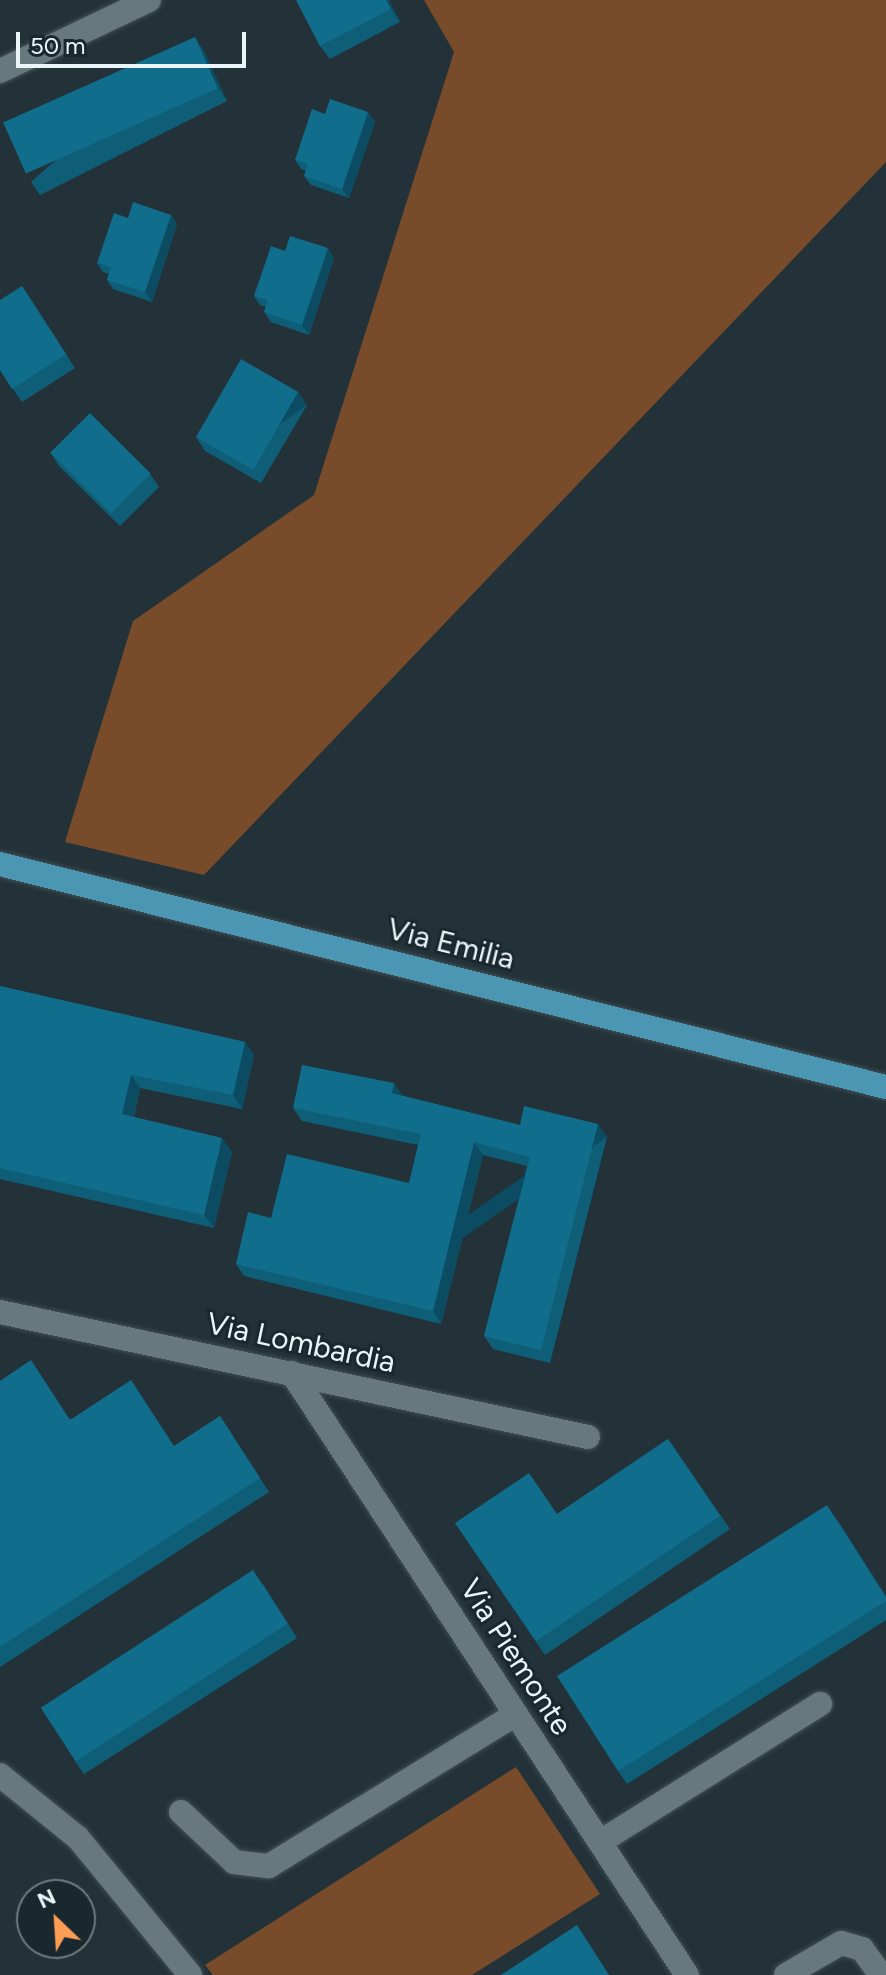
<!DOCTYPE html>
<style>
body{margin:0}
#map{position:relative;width:886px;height:1975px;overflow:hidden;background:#233238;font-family:Figtree,sans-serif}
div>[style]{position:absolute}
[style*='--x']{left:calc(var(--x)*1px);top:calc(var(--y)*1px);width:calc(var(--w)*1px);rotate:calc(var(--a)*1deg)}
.green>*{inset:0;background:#784b2a}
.roads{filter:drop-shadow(0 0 2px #414f53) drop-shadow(0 0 2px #414f53)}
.minor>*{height:24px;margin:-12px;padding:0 12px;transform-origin:12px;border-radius:12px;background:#67787f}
.major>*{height:24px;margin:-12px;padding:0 12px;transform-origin:12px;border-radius:12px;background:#4b97b3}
.wall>*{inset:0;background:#0f5e78}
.shaded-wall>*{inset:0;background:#0c4c62;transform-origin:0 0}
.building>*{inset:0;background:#116d8c;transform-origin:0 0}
span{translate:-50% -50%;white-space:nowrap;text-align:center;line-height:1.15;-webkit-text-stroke:6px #19282e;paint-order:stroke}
.street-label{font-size:30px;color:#ebf5f9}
.north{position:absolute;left:16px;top:1879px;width:80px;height:80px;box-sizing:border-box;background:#19282e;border:2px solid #6d7a7f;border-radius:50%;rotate:335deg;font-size:22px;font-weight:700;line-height:32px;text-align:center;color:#ebf5f9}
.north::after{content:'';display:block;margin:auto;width:28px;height:36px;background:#fd9c55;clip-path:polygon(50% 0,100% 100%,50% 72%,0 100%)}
.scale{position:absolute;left:16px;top:32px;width:230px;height:36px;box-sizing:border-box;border:4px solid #ebf5f9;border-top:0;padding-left:10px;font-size:24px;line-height:28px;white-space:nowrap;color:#ebf5f9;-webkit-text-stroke:6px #19282e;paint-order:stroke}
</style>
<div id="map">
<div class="green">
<div style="clip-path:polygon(424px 0,886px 0,886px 162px,204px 875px,65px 842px,133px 621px,314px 495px,454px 52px)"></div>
<div style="clip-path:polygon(516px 1767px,600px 1894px,472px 1975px,213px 1975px,205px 1965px)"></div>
</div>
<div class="roads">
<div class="minor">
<div style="--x:0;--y:71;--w:165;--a:-25.5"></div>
<div style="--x:0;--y:1312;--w:601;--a:12"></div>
<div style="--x:292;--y:1373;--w:720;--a:56.73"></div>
<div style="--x:0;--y:1775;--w:100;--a:38.9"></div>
<div style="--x:78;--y:1838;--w:177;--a:50.7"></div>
<div style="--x:181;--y:1812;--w:73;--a:43.3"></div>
<div style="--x:234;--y:1862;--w:35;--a:7"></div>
<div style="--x:269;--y:1866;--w:290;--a:-31.6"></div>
<div style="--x:600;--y:1842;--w:260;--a:-32.1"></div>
<div style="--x:786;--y:1975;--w:64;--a:-30.2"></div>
<div style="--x:841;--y:1943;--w:22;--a:16"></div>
<div style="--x:862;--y:1949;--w:32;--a:54"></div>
</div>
<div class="major">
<div style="--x:0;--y:864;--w:914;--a:14.13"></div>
</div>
</div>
<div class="wall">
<div style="clip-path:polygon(296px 0,389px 0,400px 22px,330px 59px,320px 46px)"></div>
<div style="clip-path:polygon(195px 37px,204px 51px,227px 101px,40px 195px,31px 182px)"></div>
<div style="clip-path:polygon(368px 112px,375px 122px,349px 198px,311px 185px,304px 176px,306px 171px,301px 169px,295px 160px,325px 114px)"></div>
<div style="clip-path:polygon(171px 215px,177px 224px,152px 302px,113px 289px,107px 280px,109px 274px,103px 272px,97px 263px,128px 218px)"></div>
<div style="clip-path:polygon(285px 251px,334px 258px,309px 335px,271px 322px,264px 312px,266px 307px,260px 305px,254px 296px)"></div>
<div style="clip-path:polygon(22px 286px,75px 368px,22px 402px,0 370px)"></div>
<div style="clip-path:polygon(307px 405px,261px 483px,205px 451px,196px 437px)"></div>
<div style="clip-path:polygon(50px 452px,150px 474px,159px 487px,120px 526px,59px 466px)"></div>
<div style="clip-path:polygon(0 986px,245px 1042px,254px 1055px,242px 1109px,140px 1088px,134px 1117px,232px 1152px,214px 1228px,0 1179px)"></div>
<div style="clip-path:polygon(403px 1096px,520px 1125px,607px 1137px,550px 1363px,493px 1349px,484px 1336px,527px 1166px,483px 1155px,441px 1324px,244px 1276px,236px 1264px,271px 1218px,409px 1183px,418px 1145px,302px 1121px,293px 1108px)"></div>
<div style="clip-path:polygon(0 1381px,71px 1419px,174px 1446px,220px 1416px,269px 1492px,0 1667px)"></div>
<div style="clip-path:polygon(668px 1439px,730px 1529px,545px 1655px,455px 1523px,557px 1514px)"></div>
<div style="clip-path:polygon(836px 1518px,886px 1596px,886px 1620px,627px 1784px,618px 1771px)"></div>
<div style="clip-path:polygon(263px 1584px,297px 1638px,84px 1774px,75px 1761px)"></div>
</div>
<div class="shaded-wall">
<div style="clip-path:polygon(386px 0,389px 0,400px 22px,391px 9px)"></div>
<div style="clip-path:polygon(195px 37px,204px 51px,227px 101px,218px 88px)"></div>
<div style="clip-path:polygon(368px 112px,375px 122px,349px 198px,342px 189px)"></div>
<div style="clip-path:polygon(171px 215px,177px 224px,152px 302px,145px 292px)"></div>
<div style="clip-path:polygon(328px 248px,334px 258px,309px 335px,302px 325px)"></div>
<div style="left:298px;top:392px;width:16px;height:91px;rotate:55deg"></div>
<div style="clip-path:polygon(245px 1042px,254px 1055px,242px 1109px,233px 1095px)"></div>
<div style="clip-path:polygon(131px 1075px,140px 1088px,131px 1128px,122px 1114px)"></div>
<div style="clip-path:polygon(394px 1083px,403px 1096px,392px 1093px)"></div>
<div style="left:598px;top:1124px;width:16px;height:233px;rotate:55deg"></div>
<div style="clip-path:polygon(222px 1138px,232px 1152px,214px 1228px,204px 1215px)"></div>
<div style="clip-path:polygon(474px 1142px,483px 1155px,441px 1324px,433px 1311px)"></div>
</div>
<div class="building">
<div style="clip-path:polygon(296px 0,386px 0,391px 9px,320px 46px)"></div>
<div style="left:195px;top:37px;width:56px;height:210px;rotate:66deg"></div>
<div style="clip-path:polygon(330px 99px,368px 112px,342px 189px,304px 176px,308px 164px,295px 160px,312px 109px,325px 114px)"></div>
<div style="clip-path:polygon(133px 202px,171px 215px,145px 292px,107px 280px,111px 267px,97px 263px,114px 213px,128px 218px)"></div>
<div style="clip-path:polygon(290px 236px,328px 248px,302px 325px,264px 312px,268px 300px,254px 296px,271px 246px,285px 251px)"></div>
<div style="clip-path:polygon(22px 286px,66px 354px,12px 389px,0 370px,0 300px)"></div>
<div style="left:241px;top:359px;width:66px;height:90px;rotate:30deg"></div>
<div style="left:90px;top:413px;width:86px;height:56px;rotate:45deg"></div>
<div style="clip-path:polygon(0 986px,245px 1042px,233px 1095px,131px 1075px,122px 1114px,222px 1138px,204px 1215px,0 1168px)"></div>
<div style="clip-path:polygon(302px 1065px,394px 1083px,392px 1093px,520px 1125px,524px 1106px,598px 1124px,541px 1350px,484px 1336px,530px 1157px,474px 1142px,433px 1311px,236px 1264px,248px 1212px,271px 1218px,287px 1154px,409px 1183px,421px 1134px,293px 1108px)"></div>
<div style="clip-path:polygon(31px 1360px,70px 1420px,131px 1380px,174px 1446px,220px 1416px,260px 1478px,0 1647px,0 1381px)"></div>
<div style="clip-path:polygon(668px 1439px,720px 1516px,536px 1641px,455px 1523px,529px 1473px,557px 1514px)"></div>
<div style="clip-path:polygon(827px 1505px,886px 1598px,886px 1601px,618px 1771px,557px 1676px)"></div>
<div style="left:253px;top:1570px;width:64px;height:253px;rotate:57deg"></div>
<div style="clip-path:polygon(577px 1925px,609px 1975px,501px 1975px)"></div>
</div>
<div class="street-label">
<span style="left:451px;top:944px;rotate:14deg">Via Emilia</span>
<span style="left:301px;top:1343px;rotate:12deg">Via Lombardia</span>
<span style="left:516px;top:1657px;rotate:57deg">Via Piemonte</span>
</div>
<div class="north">N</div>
<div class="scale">50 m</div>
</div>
